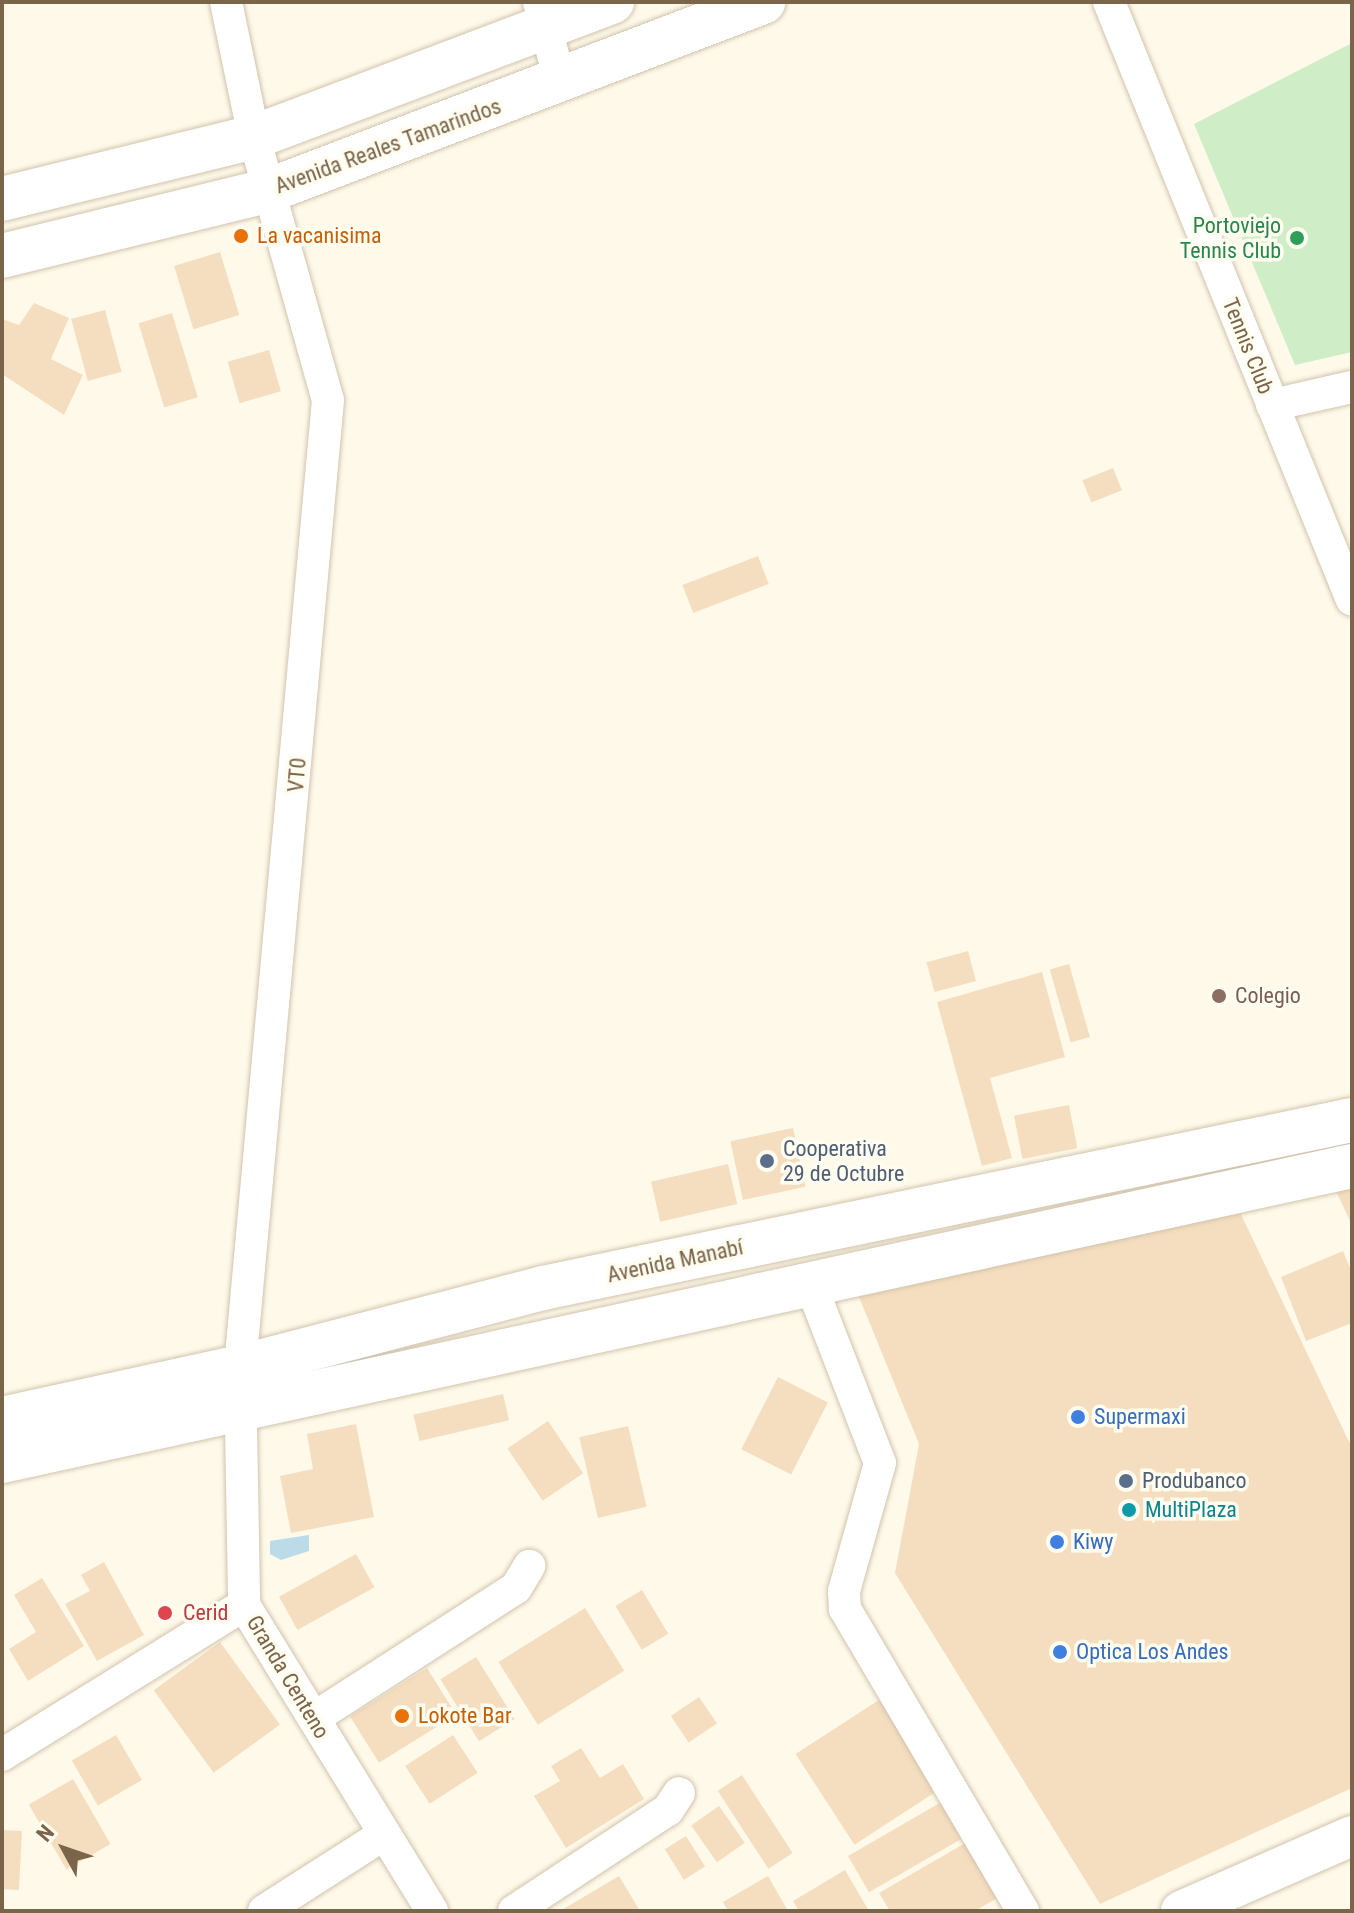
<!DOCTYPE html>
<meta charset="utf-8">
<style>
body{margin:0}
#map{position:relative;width:1354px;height:1913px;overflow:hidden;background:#fef9e9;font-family:"Roboto Condensed",sans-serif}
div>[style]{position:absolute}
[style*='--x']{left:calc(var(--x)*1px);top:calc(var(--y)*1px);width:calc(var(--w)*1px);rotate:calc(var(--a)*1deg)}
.green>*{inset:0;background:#cfedc6}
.water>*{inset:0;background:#bbdbe9}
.building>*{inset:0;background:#f5debf;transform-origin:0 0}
.roads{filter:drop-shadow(0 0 2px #d1c3ad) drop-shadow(0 0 2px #d1c3ad)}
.minor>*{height:32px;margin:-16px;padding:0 16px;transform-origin:16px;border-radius:16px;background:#fff}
.tertiary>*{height:40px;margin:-20px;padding:0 20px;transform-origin:20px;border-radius:20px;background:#fff}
.secondary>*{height:44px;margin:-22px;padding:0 22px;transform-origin:22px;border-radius:22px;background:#fff}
.dots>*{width:22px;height:22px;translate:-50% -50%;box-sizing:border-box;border:4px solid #fffcf0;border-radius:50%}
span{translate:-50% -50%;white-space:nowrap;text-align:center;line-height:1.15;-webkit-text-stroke:7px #fffcf0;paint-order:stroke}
.street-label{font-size:22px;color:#7a644a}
.leisure-label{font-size:22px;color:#27864d}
.right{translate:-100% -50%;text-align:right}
.food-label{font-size:22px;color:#c56008}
.left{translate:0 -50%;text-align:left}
.education-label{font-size:22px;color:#785e54}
.service-label{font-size:22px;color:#4e5e75}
.shop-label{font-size:22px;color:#366cbe}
.culture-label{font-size:22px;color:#0d838f}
.health-label{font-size:22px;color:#be3a42}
.frame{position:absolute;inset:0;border:4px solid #7a644a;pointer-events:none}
.north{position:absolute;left:24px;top:1809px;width:80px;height:80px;-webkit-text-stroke:6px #fffcf0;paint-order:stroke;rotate:310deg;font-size:22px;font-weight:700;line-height:32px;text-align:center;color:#7a644a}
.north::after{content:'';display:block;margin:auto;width:28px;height:36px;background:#7a644a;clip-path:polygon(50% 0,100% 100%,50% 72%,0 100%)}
</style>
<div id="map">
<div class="green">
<div style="clip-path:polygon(1352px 43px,1352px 352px,1295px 365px,1194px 124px)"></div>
</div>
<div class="water">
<div style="clip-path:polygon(309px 1535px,309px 1551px,281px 1560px,270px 1554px,270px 1541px)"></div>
</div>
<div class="building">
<div style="left:220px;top:252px;width:66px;height:48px;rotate:73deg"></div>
<div style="clip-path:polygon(34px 303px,69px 318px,51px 359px,83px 375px,64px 415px,2px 374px,2px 319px,19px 325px)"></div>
<div style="left:105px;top:310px;width:64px;height:35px;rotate:75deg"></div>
<div style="left:172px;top:313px;width:88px;height:35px;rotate:73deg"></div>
<div style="left:269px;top:350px;width:43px;height:43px;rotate:74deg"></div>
<div style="left:1113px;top:468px;width:24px;height:33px;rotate:68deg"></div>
<div style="left:758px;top:556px;width:30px;height:81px;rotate:69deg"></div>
<div style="left:968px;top:951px;width:31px;height:43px;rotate:75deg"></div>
<div style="left:1069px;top:964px;width:76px;height:20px;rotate:74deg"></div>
<div style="clip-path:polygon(1042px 972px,1065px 1057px,990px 1078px,1012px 1158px,982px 1166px,937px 1002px)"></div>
<div style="left:1069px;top:1105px;width:44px;height:56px;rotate:79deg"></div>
<div style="left:793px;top:1128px;width:60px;height:64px;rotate:78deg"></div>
<div style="left:728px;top:1164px;width:41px;height:79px;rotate:77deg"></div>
<div style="clip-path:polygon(1352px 1186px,1352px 1225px,1335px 1189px)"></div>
<div style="clip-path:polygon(1238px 1208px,1352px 1448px,1352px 1788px,1100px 1904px,895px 1573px,919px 1444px,857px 1292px)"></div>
<div style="clip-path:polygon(1343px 1251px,1352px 1273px,1352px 1323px,1306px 1341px,1281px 1277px)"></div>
<div style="left:778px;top:1377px;width:56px;height:81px;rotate:27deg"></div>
<div style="left:503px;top:1394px;width:27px;height:92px;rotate:77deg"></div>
<div style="left:548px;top:1421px;width:63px;height:49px;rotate:56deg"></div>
<div style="clip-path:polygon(356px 1424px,374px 1517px,291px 1533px,280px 1476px,313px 1469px,307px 1434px)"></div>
<div style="left:628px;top:1426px;width:83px;height:50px;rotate:77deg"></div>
<div style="left:356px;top:1554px;width:38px;height:88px;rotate:61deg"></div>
<div style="clip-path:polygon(104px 1562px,144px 1635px,97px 1661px,65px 1604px,90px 1591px,81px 1575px)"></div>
<div style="clip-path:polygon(42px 1578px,84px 1646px,28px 1681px,9px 1649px,36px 1632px,14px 1595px)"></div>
<div style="left:642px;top:1590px;width:51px;height:31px;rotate:59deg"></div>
<div style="left:585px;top:1608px;width:74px;height:102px;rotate:58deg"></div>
<div style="left:220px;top:1642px;width:102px;height:82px;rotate:54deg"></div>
<div style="left:476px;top:1657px;width:73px;height:42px;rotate:58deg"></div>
<div style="left:427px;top:1668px;width:55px;height:91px;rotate:58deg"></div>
<div style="left:699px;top:1697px;width:32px;height:34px;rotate:56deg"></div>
<div style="left:882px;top:1698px;width:108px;height:103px;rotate:57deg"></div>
<div style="left:116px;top:1735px;width:52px;height:51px;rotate:60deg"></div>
<div style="left:453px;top:1735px;width:45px;height:57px;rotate:57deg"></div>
<div style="clip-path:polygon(581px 1748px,600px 1778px,623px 1764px,644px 1799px,566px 1848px,534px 1796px,560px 1781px,551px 1766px)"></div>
<div style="left:742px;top:1775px;width:93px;height:29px;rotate:57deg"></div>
<div style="left:73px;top:1779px;width:75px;height:51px;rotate:60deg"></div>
<div style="left:945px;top:1800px;width:42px;height:112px;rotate:60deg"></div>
<div style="left:719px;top:1806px;width:45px;height:34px;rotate:55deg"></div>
<div style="left:2px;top:1830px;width:20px;height:59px;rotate:3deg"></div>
<div style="left:686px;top:1836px;width:36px;height:25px;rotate:58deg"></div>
<div style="clip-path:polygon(967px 1842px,999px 1897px,975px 1911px,890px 1911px,879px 1893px)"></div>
<div style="clip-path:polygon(845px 1870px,869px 1911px,799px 1911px,793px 1901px)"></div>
<div style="clip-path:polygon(619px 1876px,640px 1911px,560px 1911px)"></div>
<div style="clip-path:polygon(768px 1876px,788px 1911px,728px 1911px,723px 1902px)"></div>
</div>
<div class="roads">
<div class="minor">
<div style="--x:226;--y:2;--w:138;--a:78.3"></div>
<div style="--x:254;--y:137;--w:273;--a:74.3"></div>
<div style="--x:328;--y:400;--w:971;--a:95.2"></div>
<div style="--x:240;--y:1367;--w:238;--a:89"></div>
<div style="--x:244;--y:1605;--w:359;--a:58.4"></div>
<div style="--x:539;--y:2;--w:82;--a:75.1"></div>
<div style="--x:1109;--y:2;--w:645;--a:67.89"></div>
<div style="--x:1272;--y:405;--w:82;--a:-12.7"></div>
<div style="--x:809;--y:1280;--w:196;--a:68.8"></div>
<div style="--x:880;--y:1463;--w:133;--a:105.7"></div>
<div style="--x:844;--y:1591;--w:18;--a:87"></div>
<div style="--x:845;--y:1609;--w:351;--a:59.5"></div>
<div style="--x:314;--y:1718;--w:240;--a:-32.8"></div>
<div style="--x:516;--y:1588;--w:26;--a:-59"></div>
<div style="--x:2;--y:1755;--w:285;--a:-31.8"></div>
<div style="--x:264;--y:1911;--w:141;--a:-32.6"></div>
<div style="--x:514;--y:1911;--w:184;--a:-33.3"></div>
<div style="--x:668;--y:1810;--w:20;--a:-57"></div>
</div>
<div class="tertiary">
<div style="--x:1181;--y:1911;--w:187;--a:-23.7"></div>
</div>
<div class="secondary">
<div style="--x:2;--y:199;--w:260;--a:-13.8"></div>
<div style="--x:254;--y:137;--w:383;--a:-20.7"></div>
<div style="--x:2;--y:256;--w:276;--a:-13.8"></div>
<div style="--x:270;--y:190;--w:528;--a:-20.87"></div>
<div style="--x:2;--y:1419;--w:244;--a:-12.3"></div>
<div style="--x:240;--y:1367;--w:313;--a:-14.6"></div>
<div style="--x:543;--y:1288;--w:826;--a:-11.73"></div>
<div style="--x:2;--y:1461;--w:1382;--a:-12.33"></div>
</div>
</div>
<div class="dots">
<div style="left:241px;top:236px;background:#e8710a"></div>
<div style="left:1297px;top:238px;background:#2e9e5b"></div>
<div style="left:1219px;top:996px;background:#8d6e63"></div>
<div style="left:767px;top:1161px;background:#5c6f8a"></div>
<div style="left:1078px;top:1417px;background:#3f7fe0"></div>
<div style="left:1126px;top:1481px;background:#5c6f8a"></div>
<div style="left:1129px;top:1510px;background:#0f9aa8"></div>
<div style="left:1057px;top:1542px;background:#3f7fe0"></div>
<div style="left:165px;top:1613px;background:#e0444e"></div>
<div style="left:1060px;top:1652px;background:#3f7fe0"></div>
<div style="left:402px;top:1716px;background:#e8710a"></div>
</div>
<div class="street-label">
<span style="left:388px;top:146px;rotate:-20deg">Avenida Reales Tamarindos</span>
<span style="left:1248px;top:346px;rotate:68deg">Tennis Club</span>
<span style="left:297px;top:775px;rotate:-85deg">VT0</span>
<span style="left:675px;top:1261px;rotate:-12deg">Avenida Manabí</span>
<span style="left:288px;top:1677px;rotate:59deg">Granda Centeno</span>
</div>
<div class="leisure-label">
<span class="right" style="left:1281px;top:238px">Portoviejo<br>Tennis Club</span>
</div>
<div class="food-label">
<span class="left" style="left:257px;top:236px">La vacanisima</span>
<span class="left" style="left:418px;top:1716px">Lokote Bar</span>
</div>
<div class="education-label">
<span class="left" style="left:1235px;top:996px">Colegio</span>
</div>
<div class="service-label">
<span class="left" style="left:783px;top:1161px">Cooperativa<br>29 de Octubre</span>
<span class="left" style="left:1142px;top:1481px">Produbanco</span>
</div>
<div class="shop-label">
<span class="left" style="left:1094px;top:1417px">Supermaxi</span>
<span class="left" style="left:1073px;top:1542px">Kiwy</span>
<span class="left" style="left:1076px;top:1652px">Optica Los Andes</span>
</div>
<div class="culture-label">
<span class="left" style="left:1145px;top:1510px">MultiPlaza</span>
</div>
<div class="health-label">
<span class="left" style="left:183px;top:1613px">Cerid</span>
</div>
<div class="frame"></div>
<div class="north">N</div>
</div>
